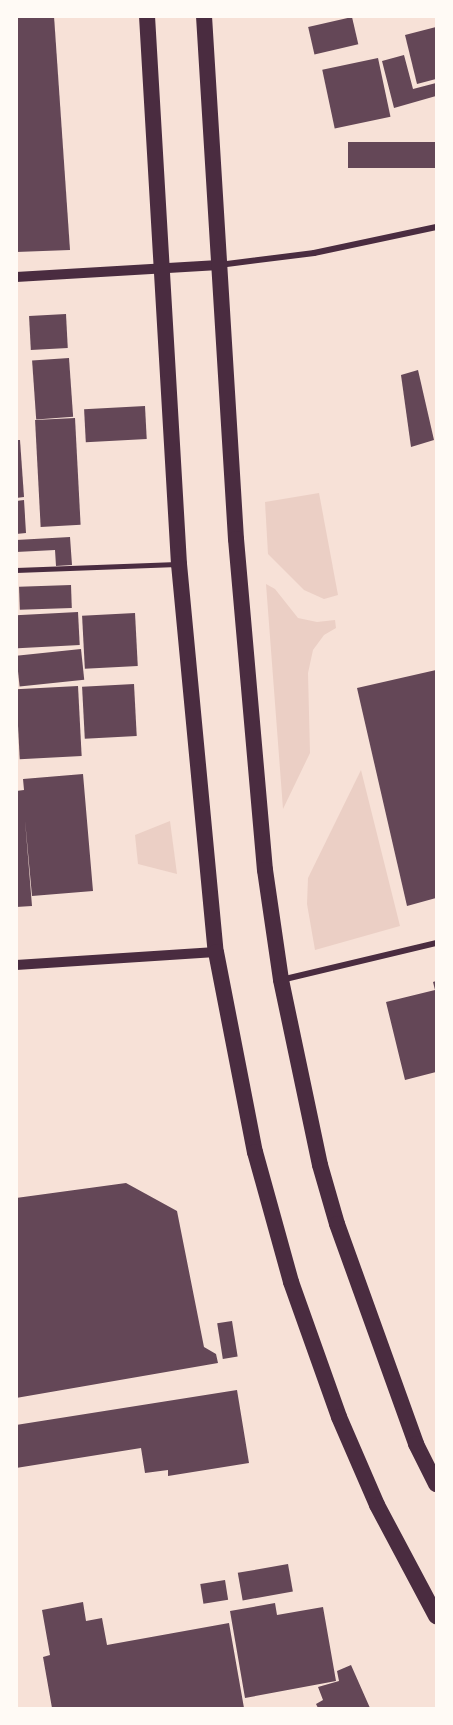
<!DOCTYPE html>
<style>
body{margin:0}
#map{position:relative;width:453px;height:1725px;overflow:hidden;background:#f7e1d7;font-family:Spectral,serif}
div>[style]{position:absolute}
[style*='--x']{left:calc(var(--x)*1px);top:calc(var(--y)*1px);width:calc(var(--w)*1px);rotate:calc(var(--a)*1deg)}
.green>*{inset:0;background:#ebcfc5}
.building>*{inset:0;background:#644757;transform-origin:0 0}
.service>*{height:4.5px;margin:-2.25px;padding:0 2.25px;transform-origin:2.25px;border-radius:2.25px;background:#4a2c40}
.minor>*{height:6px;margin:-3px;padding:0 3px;transform-origin:3px;border-radius:3px;background:#4a2c40}
.tertiary>*{height:10px;margin:-5px;padding:0 5px;transform-origin:5px;border-radius:5px;background:#4a2c40}
.trunk>*{height:16px;margin:-8px;padding:0 8px;transform-origin:8px;border-radius:8px;background:#4a2c40}
span{translate:-50% -50%;white-space:nowrap;text-align:center;line-height:1.15;-webkit-text-stroke:5px #fffaf5;paint-order:stroke}
.frame{position:absolute;inset:0;border:18px solid #fffaf5;pointer-events:none}
</style>
<div id="map">
<div class="green">
<div style="clip-path:polygon(319px 493px,338px 595px,324px 599px,304px 590px,268px 554px,265px 502px)"></div>
<div style="clip-path:polygon(266px 584px,275px 589px,298px 618px,317px 622px,335px 620px,336px 628px,324px 635px,313px 650px,308px 673px,310px 753px,283px 809px)"></div>
<div style="clip-path:polygon(361px 770px,400px 926px,315px 950px,307px 904px,308px 878px)"></div>
<div style="clip-path:polygon(170px 821px,177px 874px,138px 864px,135px 835px)"></div>
</div>
<div class="building">
<div style="clip-path:polygon(16px 16px,54px 16px,70px 250px,16px 252px)"></div>
<div style="left:352px;top:17px;width:28px;height:45px;rotate:77deg"></div>
<div style="clip-path:polygon(436px 27px,436px 79px,417px 84px,405px 35px)"></div>
<div style="clip-path:polygon(404px 55px,413px 89px,436px 83px,436px 96px,394px 108px,382px 61px)"></div>
<div style="left:378px;top:58px;width:60px;height:57px;rotate:78deg"></div>
<div style="left:436px;top:142px;width:26px;height:88px;rotate:90deg"></div>
<div style="left:66px;top:314px;width:34px;height:37px;rotate:87deg"></div>
<div style="left:69px;top:358px;width:59px;height:37px;rotate:86deg"></div>
<div style="clip-path:polygon(418px 370px,434px 440px,411px 447px,401px 375px)"></div>
<div style="left:145px;top:406px;width:33px;height:61px;rotate:87deg"></div>
<div style="left:75px;top:418px;width:107px;height:40px;rotate:87deg"></div>
<div style="clip-path:polygon(16px 440px,20px 440px,24px 497px,16px 498px)"></div>
<div style="clip-path:polygon(24px 500px,26px 533px,16px 534px,16px 501px)"></div>
<div style="clip-path:polygon(70px 537px,72px 565px,56px 566px,55px 550px,16px 552px,16px 540px)"></div>
<div style="left:71px;top:585px;width:23px;height:52px;rotate:88deg"></div>
<div style="left:78px;top:612px;width:33px;height:62px;rotate:87deg"></div>
<div style="left:135px;top:613px;width:53px;height:53px;rotate:87deg"></div>
<div style="left:81px;top:649px;width:31px;height:65px;rotate:84deg"></div>
<div style="clip-path:polygon(436px 670px,436px 898px,407px 906px,357px 688px)"></div>
<div style="left:134px;top:684px;width:52px;height:52px;rotate:87deg"></div>
<div style="left:78px;top:686px;width:70px;height:62px;rotate:87deg"></div>
<div style="clip-path:polygon(83px 774px,93px 891px,32px 896px,25px 820px,32px 906px,16px 907px,16px 791px,24px 790px,23px 779px)"></div>
<div style="clip-path:polygon(436px 981px,436px 1072px,405px 1080px,386px 1002px,435px 990px,433px 982px)"></div>
<div style="clip-path:polygon(126px 1183px,177px 1211px,204px 1347px,216px 1354px,218px 1363px,16px 1398px,16px 1198px)"></div>
<div style="left:232px;top:1321px;width:36px;height:15px;rotate:81deg"></div>
<div style="clip-path:polygon(237px 1390px,249px 1463px,168px 1476px,168px 1470px,145px 1473px,141px 1448px,16px 1468px,16px 1425px)"></div>
<div style="left:288px;top:1564px;width:28px;height:51px;rotate:80deg"></div>
<div style="left:225px;top:1580px;width:20px;height:25px;rotate:81deg"></div>
<div style="clip-path:polygon(83px 1602px,86px 1621px,102px 1618px,107px 1645px,229px 1623px,244px 1708px,52px 1708px,43px 1657px,50px 1655px,42px 1610px)"></div>
<div style="clip-path:polygon(275px 1603px,277px 1615px,323px 1607px,336px 1681px,245px 1698px,230px 1611px)"></div>
<div style="clip-path:polygon(351px 1665px,370px 1708px,318px 1708px,316px 1704px,323px 1700px,318px 1687px,339px 1681px,337px 1671px)"></div>
</div>
<div class="service">
<div style="--x:16;--y:570;--w:161;--a:-2.1"></div>
</div>
<div class="minor">
<div style="--x:219;--y:265;--w:96;--a:-7.2"></div>
<div style="--x:314;--y:253;--w:125;--a:-12"></div>
<div style="--x:281;--y:980;--w:159;--a:-13.4"></div>
</div>
<div class="tertiary">
<div style="--x:16;--y:277;--w:203;--a:-3.4"></div>
<div style="--x:16;--y:965;--w:200;--a:-3.7"></div>
</div>
<div class="trunk">
<div style="--x:147;--y:16;--w:549;--a:86.66"></div>
<div style="--x:179;--y:564;--w:390;--a:84.6"></div>
<div style="--x:216;--y:952;--w:204;--a:79"></div>
<div style="--x:255;--y:1152;--w:135;--a:74.5"></div>
<div style="--x:291;--y:1282;--w:143;--a:70.4"></div>
<div style="--x:339;--y:1417;--w:96;--a:66.6"></div>
<div style="--x:377;--y:1505;--w:126;--a:62"></div>
<div style="--x:204;--y:16;--w:524;--a:86.5"></div>
<div style="--x:236;--y:539;--w:332;--a:85"></div>
<div style="--x:265;--y:870;--w:111;--a:81.7"></div>
<div style="--x:281;--y:980;--w:189;--a:78.1"></div>
<div style="--x:320;--y:1165;--w:61;--a:73.9"></div>
<div style="--x:337;--y:1224;--w:234;--a:70.2"></div>
<div style="--x:416;--y:1444;--w:45;--a:63.4"></div>
</div>
<div class="frame"></div>
</div>
